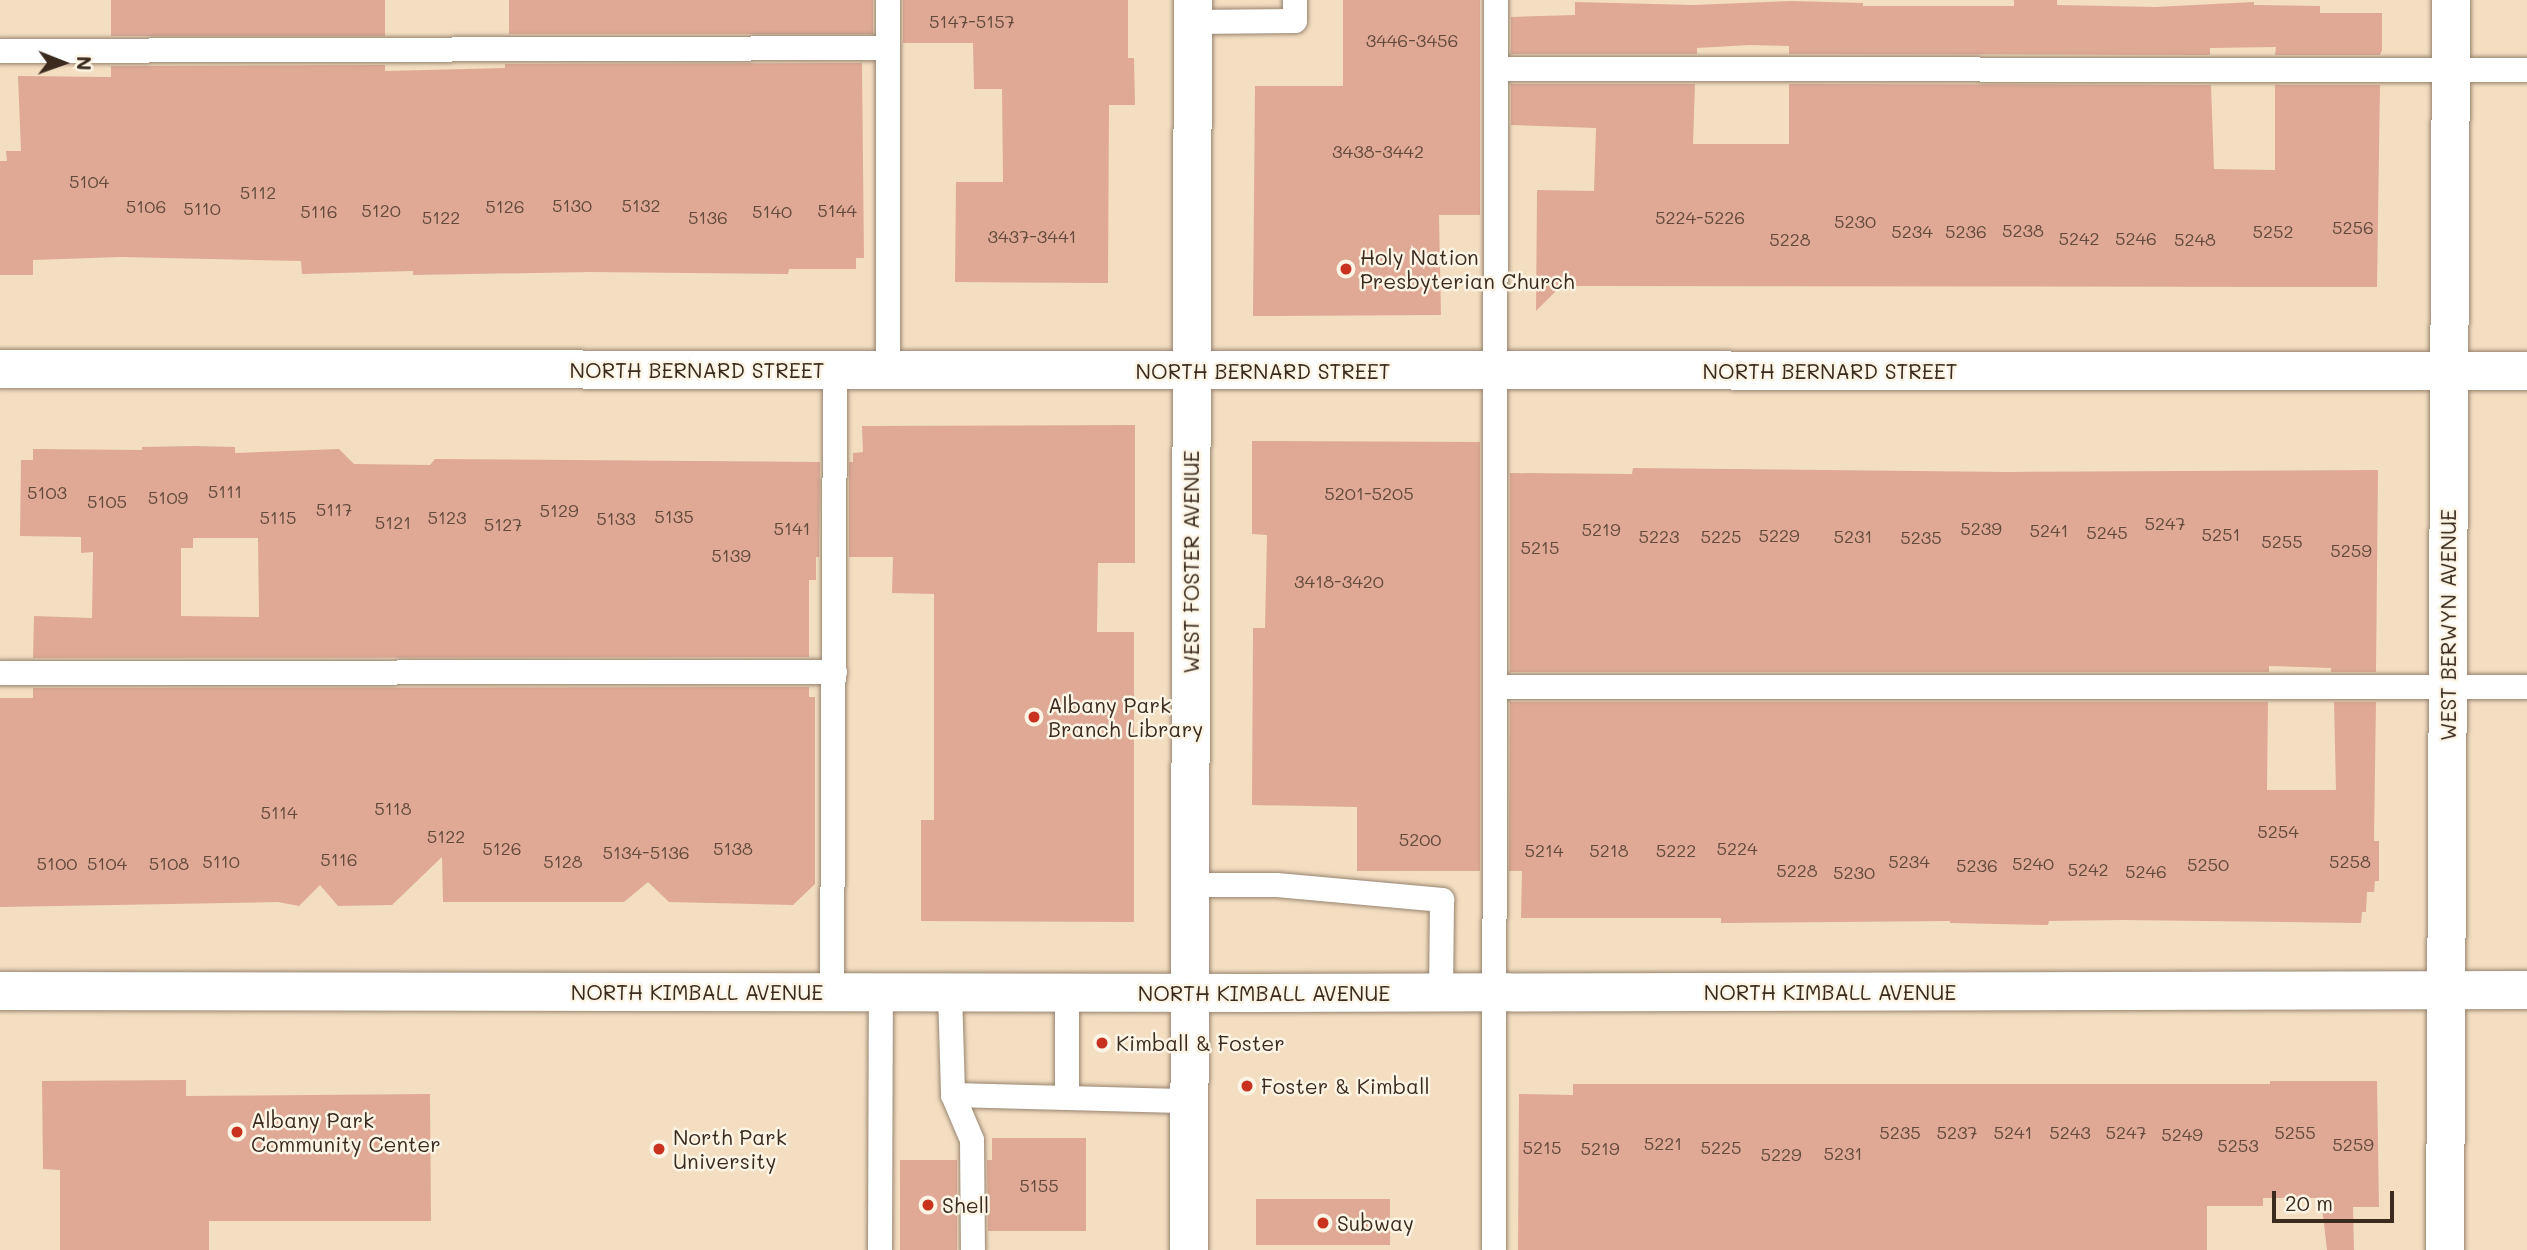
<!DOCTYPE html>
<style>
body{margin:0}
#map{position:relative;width:2527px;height:1250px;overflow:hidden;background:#f3dec1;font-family:Mali,sans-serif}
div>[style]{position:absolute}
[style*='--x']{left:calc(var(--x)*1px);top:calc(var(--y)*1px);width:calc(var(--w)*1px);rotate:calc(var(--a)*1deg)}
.building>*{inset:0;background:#dfa995;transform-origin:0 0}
.roads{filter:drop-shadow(0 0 2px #978470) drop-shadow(0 0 2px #978470)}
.service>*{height:24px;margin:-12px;padding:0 12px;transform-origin:12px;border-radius:12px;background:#fff}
.minor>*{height:38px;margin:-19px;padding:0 19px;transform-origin:19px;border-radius:19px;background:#fff}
.tertiary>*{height:38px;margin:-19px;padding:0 19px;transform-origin:19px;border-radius:19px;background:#fff}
.secondary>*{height:38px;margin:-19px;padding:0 19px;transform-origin:19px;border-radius:19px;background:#fff}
.dots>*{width:19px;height:19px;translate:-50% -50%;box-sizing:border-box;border:4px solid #fcf5e5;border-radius:50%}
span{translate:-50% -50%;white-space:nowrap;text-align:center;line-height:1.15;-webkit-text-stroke:5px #fcf5e5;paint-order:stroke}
.number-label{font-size:18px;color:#644a3c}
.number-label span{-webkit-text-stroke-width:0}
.poi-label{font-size:21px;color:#3b2a1e}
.left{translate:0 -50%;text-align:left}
.street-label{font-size:21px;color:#3b2a1e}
.north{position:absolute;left:28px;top:28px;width:70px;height:70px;-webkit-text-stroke:5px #fcf5e5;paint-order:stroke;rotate:91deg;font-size:19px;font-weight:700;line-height:28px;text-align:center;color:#3b2a1e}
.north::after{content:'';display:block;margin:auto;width:24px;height:32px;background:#3b2a1e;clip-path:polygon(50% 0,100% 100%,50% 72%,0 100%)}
.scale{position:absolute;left:2272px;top:1191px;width:122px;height:32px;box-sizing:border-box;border:4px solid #3b2a1e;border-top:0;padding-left:9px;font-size:21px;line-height:24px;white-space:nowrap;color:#3b2a1e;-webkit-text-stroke:5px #fcf5e5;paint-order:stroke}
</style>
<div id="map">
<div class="building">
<div style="left:111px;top:0;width:274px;height:36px"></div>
<div style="left:509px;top:0;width:364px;height:34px"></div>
<div style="clip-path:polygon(903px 0,1128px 0,1128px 58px,1134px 58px,1135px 105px,1109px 105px,1108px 283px,955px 282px,956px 182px,1003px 182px,1002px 89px,974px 89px,973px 43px,903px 43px)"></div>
<div style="clip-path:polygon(1343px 0,1480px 0,1480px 215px,1439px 215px,1441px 315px,1253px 316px,1255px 86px,1343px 86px)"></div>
<div style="clip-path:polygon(2014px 0,2057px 0,2057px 5px,2155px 7px,2254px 2px,2254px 5px,2320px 6px,2320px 13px,2382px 13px,2382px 50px,2380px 55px,2275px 55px,2276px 47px,2210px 48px,2210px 55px,1789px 54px,1789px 46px,1749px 45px,1697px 48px,1697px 54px,1511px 54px,1511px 17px,1575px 15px,1575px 2px,1693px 5px,1791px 1px,1863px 3px,1863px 6px,2014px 6px)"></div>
<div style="clip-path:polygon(862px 63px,864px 258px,856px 258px,856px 269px,789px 269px,788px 274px,590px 272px,413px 275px,413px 271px,302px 274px,301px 261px,120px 257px,33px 260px,33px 275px,0 275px,0 161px,7px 161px,6px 151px,21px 151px,18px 76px,111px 77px,111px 66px,385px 65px,385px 71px,505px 68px,505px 64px)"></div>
<div style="clip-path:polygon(1511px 84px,1695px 84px,1693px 144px,1789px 144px,1789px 84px,2211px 85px,2214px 169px,2275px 170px,2275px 85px,2380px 85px,2377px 287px,1580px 286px,1560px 287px,1536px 311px,1537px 190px,1594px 191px,1596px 128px,1511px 125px)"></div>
<div style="clip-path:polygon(1135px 425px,1135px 563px,1098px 563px,1097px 632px,1134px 632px,1134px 922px,921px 921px,921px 820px,934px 820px,934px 594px,892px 593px,893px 557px,849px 557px,849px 462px,853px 462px,853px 453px,863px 452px,862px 426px)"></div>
<div style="clip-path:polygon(1252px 441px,1480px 442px,1480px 871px,1357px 871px,1357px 807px,1252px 805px,1253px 628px,1265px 628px,1267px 535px,1252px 534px)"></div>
<div style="clip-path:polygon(evenodd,194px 446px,235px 447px,235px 453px,339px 449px,354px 464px,430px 465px,435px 459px,820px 462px,819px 557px,816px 557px,816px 580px,809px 580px,809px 657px,33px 658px,34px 616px,92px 618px,93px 552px,81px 553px,81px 537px,20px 536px,21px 460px,33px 460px,33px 449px,142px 450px,142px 447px,194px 446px,193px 538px,258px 538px,259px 617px,181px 616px,181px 548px,193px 548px,193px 538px)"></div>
<div style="clip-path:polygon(1633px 468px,2008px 472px,2378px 470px,2376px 672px,2331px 672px,2331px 668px,2269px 666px,2269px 672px,1510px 672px,1510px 473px,1632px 474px)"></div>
<div style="clip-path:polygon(809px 687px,809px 697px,815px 697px,815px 884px,793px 905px,669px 902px,648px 882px,624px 902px,443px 902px,442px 857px,392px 905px,338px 906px,320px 885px,299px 906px,278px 902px,0 907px,0 698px,33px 698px,33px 688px)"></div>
<div style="clip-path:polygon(1510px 702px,2268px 702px,2267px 790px,2336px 790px,2334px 702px,2376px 702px,2374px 841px,2379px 841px,2379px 881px,2375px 881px,2374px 892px,2367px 892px,2366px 912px,2362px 912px,2361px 923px,2121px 920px,2049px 921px,2048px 925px,1950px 923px,1950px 921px,1721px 923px,1721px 918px,1521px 918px,1522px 871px,1509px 871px)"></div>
<div style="clip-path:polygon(186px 1080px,186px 1096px,430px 1094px,431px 1221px,209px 1221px,209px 1250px,60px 1250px,60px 1170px,43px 1169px,42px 1081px)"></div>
<div style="clip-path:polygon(2270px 1081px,2377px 1081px,2379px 1207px,2353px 1207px,2354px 1250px,2327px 1250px,2321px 1198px,2263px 1198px,2263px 1206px,2207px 1206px,2207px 1250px,1518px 1250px,1519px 1094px,1573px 1095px,1573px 1084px,2270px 1084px)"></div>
<div style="clip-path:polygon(992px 1138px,1086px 1138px,1086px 1231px,988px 1231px,987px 1160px,992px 1160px)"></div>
<div style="left:957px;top:1160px;width:90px;height:57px;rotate:90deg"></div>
<div style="left:1390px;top:1199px;width:46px;height:134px;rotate:90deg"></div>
</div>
<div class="roads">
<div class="service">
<div style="--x:1193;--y:22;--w:102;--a:-0.6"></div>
<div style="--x:1295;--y:21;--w:21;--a:-90"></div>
<div style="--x:0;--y:51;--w:888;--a:-0.19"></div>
<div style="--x:1496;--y:69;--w:1031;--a:0.06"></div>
<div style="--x:888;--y:371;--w:371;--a:-90"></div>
<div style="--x:0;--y:673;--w:835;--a:-0.07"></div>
<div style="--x:1495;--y:687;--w:1032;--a:0"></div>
<div style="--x:1190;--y:885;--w:87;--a:0"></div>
<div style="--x:1277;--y:885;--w:166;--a:5.2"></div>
<div style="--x:1442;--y:900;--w:92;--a:90.6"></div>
<div style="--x:832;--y:992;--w:622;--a:-89.72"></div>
<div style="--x:950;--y:992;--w:103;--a:88.3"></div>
<div style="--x:953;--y:1095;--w:237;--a:1.5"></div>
<div style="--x:1067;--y:993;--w:105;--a:90"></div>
<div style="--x:953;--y:1095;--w:49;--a:67.1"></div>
<div style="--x:972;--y:1140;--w:110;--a:89.5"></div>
<div style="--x:880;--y:1250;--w:258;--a:-89.8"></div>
<div style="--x:1494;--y:1250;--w:1250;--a:-89.91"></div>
</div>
<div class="minor">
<div style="--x:0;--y:369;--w:2527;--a:0.05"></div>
<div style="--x:2445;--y:1250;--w:1250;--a:-89.72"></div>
</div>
<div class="tertiary">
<div style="--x:0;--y:991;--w:1256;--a:0.09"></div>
<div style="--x:1256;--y:993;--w:1271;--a:-0.14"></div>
</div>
<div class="secondary">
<div style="--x:1189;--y:1250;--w:1250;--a:-89.82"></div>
</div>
</div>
<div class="dots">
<div style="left:1346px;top:269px;background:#c8321e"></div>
<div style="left:1034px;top:717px;background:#c8321e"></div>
<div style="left:1102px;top:1043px;background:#c8321e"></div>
<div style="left:1247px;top:1086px;background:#c8321e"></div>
<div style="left:237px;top:1132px;background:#c8321e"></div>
<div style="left:659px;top:1149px;background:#c8321e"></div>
<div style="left:928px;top:1205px;background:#c8321e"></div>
<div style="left:1323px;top:1223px;background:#c8321e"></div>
</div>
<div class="number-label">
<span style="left:972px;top:21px">5147-5157</span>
<span style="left:1412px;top:40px">3446-3456</span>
<span style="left:1378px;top:151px">3438-3442</span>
<span style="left:89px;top:181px">5104</span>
<span style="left:258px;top:192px">5112</span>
<span style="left:572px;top:205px">5130</span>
<span style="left:641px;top:205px">5132</span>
<span style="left:146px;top:206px">5106</span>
<span style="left:505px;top:206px">5126</span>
<span style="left:202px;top:208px">5110</span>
<span style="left:381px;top:210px">5120</span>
<span style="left:837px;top:210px">5144</span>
<span style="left:319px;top:211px">5116</span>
<span style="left:772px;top:211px">5140</span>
<span style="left:441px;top:217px">5122</span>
<span style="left:708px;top:217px">5136</span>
<span style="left:1700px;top:217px">5224-5226</span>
<span style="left:1855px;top:221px">5230</span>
<span style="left:2353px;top:227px">5256</span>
<span style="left:2023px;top:230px">5238</span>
<span style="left:1912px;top:231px">5234</span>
<span style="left:1966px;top:231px">5236</span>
<span style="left:2273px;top:231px">5252</span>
<span style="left:1032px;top:236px">3437-3441</span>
<span style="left:2079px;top:238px">5242</span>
<span style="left:2136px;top:238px">5246</span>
<span style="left:1790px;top:239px">5228</span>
<span style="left:2195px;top:239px">5248</span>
<span style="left:225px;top:491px">5111</span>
<span style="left:47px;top:492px">5103</span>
<span style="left:1369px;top:493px">5201-5205</span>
<span style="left:168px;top:497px">5109</span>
<span style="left:107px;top:501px">5105</span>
<span style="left:334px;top:509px">5117</span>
<span style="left:559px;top:510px">5129</span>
<span style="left:674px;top:516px">5135</span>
<span style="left:278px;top:517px">5115</span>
<span style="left:447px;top:517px">5123</span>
<span style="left:616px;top:518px">5133</span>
<span style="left:393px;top:522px">5121</span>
<span style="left:2165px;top:523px">5247</span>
<span style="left:503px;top:524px">5127</span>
<span style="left:792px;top:528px">5141</span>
<span style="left:1981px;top:528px">5239</span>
<span style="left:1601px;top:529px">5219</span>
<span style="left:2049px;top:530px">5241</span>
<span style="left:2107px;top:532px">5245</span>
<span style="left:2221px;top:534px">5251</span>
<span style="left:1779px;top:535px">5229</span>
<span style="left:1659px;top:536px">5223</span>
<span style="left:1721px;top:536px">5225</span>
<span style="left:1853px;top:536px">5231</span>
<span style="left:1921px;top:537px">5235</span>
<span style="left:2282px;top:541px">5255</span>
<span style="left:1540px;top:547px">5215</span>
<span style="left:2351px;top:550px">5259</span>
<span style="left:731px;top:555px">5139</span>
<span style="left:1339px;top:581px">3418-3420</span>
<span style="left:393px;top:808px">5118</span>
<span style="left:279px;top:812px">5114</span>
<span style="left:2278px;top:831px">5254</span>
<span style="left:446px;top:836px">5122</span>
<span style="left:1420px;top:839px">5200</span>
<span style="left:502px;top:848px">5126</span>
<span style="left:733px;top:848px">5138</span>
<span style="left:1737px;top:848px">5224</span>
<span style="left:1544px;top:850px">5214</span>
<span style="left:1609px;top:850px">5218</span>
<span style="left:1676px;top:850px">5222</span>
<span style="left:646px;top:852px">5134-5136</span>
<span style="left:339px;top:859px">5116</span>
<span style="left:221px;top:861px">5110</span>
<span style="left:563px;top:861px">5128</span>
<span style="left:1909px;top:861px">5234</span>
<span style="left:2350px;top:861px">5258</span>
<span style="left:57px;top:863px">5100</span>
<span style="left:107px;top:863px">5104</span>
<span style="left:169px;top:863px">5108</span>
<span style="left:2033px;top:863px">5240</span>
<span style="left:2208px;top:864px">5250</span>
<span style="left:1977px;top:865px">5236</span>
<span style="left:2088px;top:869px">5242</span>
<span style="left:1797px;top:870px">5228</span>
<span style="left:2146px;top:871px">5246</span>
<span style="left:1854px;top:872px">5230</span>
<span style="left:1900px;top:1132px">5235</span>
<span style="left:1957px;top:1132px">5237</span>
<span style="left:2013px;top:1132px">5241</span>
<span style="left:2070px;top:1132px">5243</span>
<span style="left:2126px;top:1132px">5247</span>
<span style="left:2295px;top:1132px">5255</span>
<span style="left:2182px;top:1134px">5249</span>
<span style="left:1663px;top:1143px">5221</span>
<span style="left:2353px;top:1144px">5259</span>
<span style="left:2238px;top:1145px">5253</span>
<span style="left:1542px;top:1147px">5215</span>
<span style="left:1721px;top:1147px">5225</span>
<span style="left:1600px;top:1148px">5219</span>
<span style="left:1843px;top:1153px">5231</span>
<span style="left:1781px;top:1154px">5229</span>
<span style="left:1039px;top:1185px">5155</span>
</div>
<div class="poi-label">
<span class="left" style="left:1360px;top:269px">Holy Nation<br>Presbyterian Church</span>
<span class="left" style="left:1048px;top:717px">Albany Park<br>Branch Library</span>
<span class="left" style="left:1116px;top:1043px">Kimball &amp; Foster</span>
<span class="left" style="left:1261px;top:1086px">Foster &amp; Kimball</span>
<span class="left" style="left:251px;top:1132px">Albany Park<br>Community Center</span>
<span class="left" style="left:673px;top:1149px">North Park<br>University</span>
<span class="left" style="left:942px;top:1205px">Shell</span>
<span class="left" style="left:1337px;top:1223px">Subway</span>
</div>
<div class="street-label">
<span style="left:697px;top:370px">NORTH BERNARD STREET</span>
<span style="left:1263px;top:371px">NORTH BERNARD STREET</span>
<span style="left:1830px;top:371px">NORTH BERNARD STREET</span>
<span style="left:1191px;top:562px;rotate:-90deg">WEST FOSTER AVENUE</span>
<span style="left:2448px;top:625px;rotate:-90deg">WEST BERWYN AVENUE</span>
<span style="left:697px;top:992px">NORTH KIMBALL AVENUE</span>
<span style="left:1830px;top:992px">NORTH KIMBALL AVENUE</span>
<span style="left:1264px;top:993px">NORTH KIMBALL AVENUE</span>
</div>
<div class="north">N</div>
<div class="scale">20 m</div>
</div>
